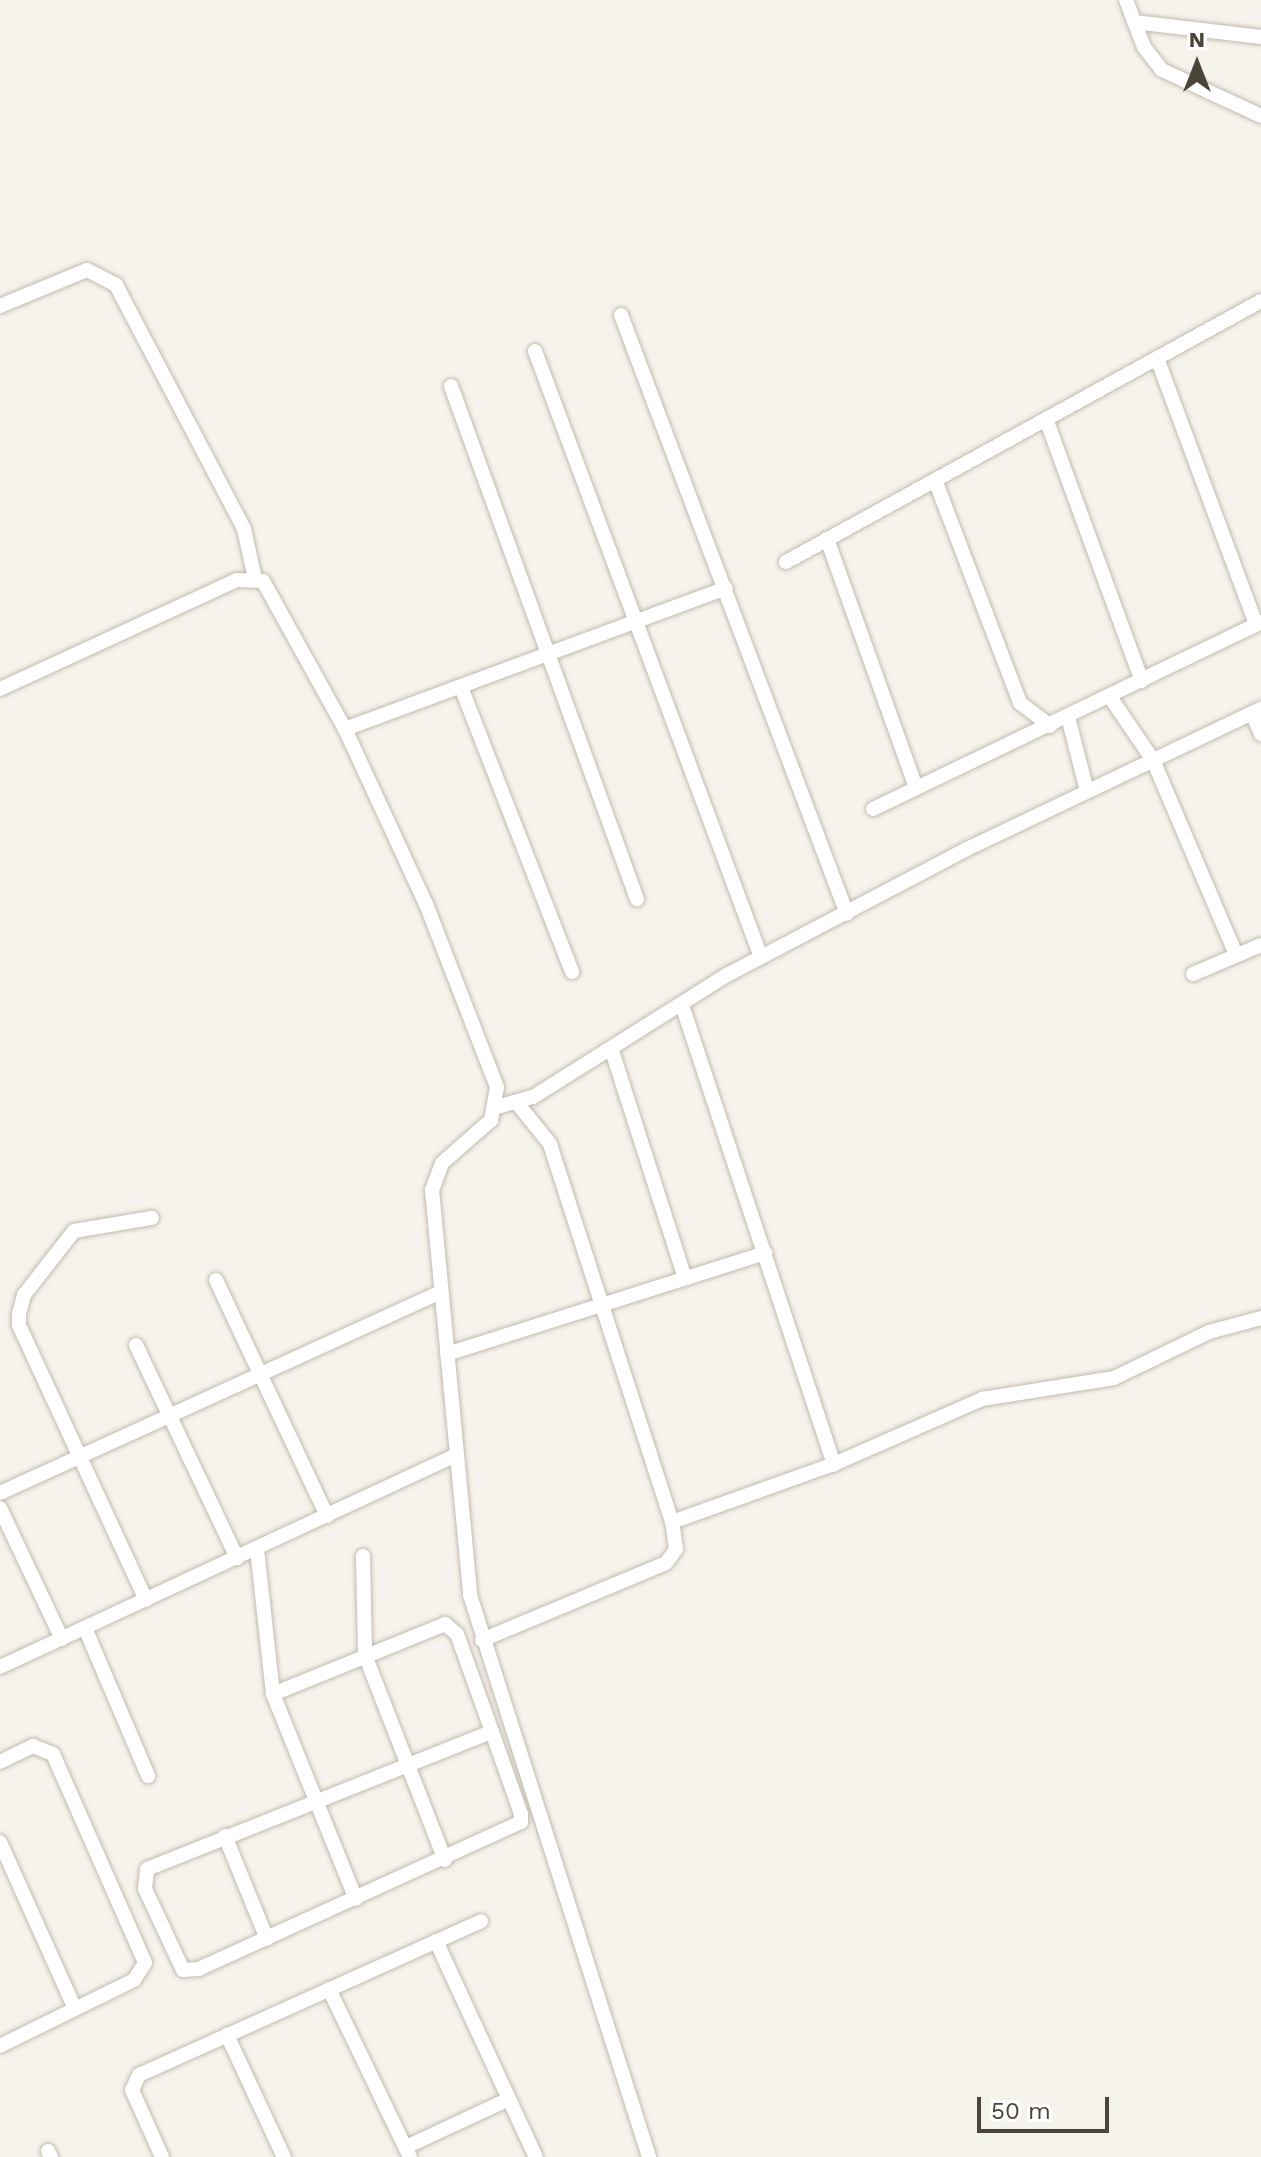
<!DOCTYPE html>
<style>
body{margin:0}
#map{position:relative;width:1261px;height:2157px;overflow:hidden;background:#f6f3ec;font-family:"Work Sans",sans-serif}
div>[style]{position:absolute}
[style*='--x']{left:calc(var(--x)*1px);top:calc(var(--y)*1px);width:calc(var(--w)*1px);rotate:calc(var(--a)*1deg)}
.roads{filter:drop-shadow(0 0 2px #c2bbae) drop-shadow(0 0 2px #c2bbae)}
.minor>*{height:14px;margin:-7px;padding:0 7px;transform-origin:7px;border-radius:7px;background:#fff}
span{translate:-50% -50%;white-space:nowrap;text-align:center;line-height:1.15;-webkit-text-stroke:7px #fff;paint-order:stroke}
.north{position:absolute;left:1157px;top:24px;width:80px;height:80px;-webkit-text-stroke:6px #fff;paint-order:stroke;rotate:0deg;font-size:22px;font-weight:700;line-height:32px;text-align:center;color:#4b4439}
.north::after{content:'';display:block;margin:auto;width:28px;height:36px;background:#4b4439;clip-path:polygon(50% 0,100% 100%,50% 72%,0 100%)}
.scale{position:absolute;left:977px;top:2097px;width:132px;height:36px;box-sizing:border-box;border:4px solid #4b4439;border-top:0;padding-left:10px;font-size:24px;line-height:28px;white-space:nowrap;color:#4b4439;-webkit-text-stroke:6px #fff;paint-order:stroke}
</style>
<div id="map">
<div class="roads">
<div class="minor">
<div style="--x:1126;--y:0;--w:50;--a:69"></div>
<div style="--x:1144;--y:47;--w:29;--a:52"></div>
<div style="--x:1162;--y:70;--w:109;--a:24.9"></div>
<div style="--x:1134;--y:22;--w:128;--a:6.7"></div>
<div style="--x:0;--y:306;--w:94;--a:-22.5"></div>
<div style="--x:87;--y:270;--w:33;--a:27"></div>
<div style="--x:116;--y:285;--w:276;--a:62.3"></div>
<div style="--x:244;--y:529;--w:51;--a:77.6"></div>
<div style="--x:621;--y:315;--w:640;--a:69.33"></div>
<div style="--x:535;--y:351;--w:647;--a:69.55"></div>
<div style="--x:1157;--y:358;--w:284;--a:69.6"></div>
<div style="--x:451;--y:386;--w:546;--a:70.07"></div>
<div style="--x:1046;--y:419;--w:279;--a:69.9"></div>
<div style="--x:935;--y:480;--w:239;--a:69.1"></div>
<div style="--x:1020;--y:703;--w:38;--a:37"></div>
<div style="--x:827;--y:539;--w:264;--a:70.3"></div>
<div style="--x:786;--y:562;--w:542;--a:-28.79"></div>
<div style="--x:461;--y:687;--w:306;--a:68.7"></div>
<div style="--x:0;--y:689;--w:261;--a:-24.7"></div>
<div style="--x:237;--y:580;--w:26;--a:2"></div>
<div style="--x:263;--y:581;--w:169;--a:61"></div>
<div style="--x:345;--y:729;--w:193;--a:65.2"></div>
<div style="--x:426;--y:904;--w:196;--a:68.8"></div>
<div style="--x:497;--y:1087;--w:34;--a:100"></div>
<div style="--x:491;--y:1120;--w:65;--a:138.7"></div>
<div style="--x:442;--y:1163;--w:29;--a:110"></div>
<div style="--x:432;--y:1190;--w:407;--a:84.6"></div>
<div style="--x:470;--y:1595;--w:590;--a:72.33"></div>
<div style="--x:1110;--y:697;--w:76;--a:55.7"></div>
<div style="--x:1153;--y:760;--w:212;--a:66.9"></div>
<div style="--x:1252;--y:713;--w:23;--a:67"></div>
<div style="--x:1068;--y:717;--w:76;--a:75.6"></div>
<div style="--x:345;--y:729;--w:406;--a:-20.3"></div>
<div style="--x:873;--y:809;--w:431;--a:-25.7"></div>
<div style="--x:1193;--y:974;--w:74;--a:-23.1"></div>
<div style="--x:682;--y:1005;--w:484;--a:71.7"></div>
<div style="--x:612;--y:1051;--w:239;--a:72.2"></div>
<div style="--x:497;--y:1107;--w:37;--a:-16"></div>
<div style="--x:533;--y:1097;--w:229;--a:-32.2"></div>
<div style="--x:727;--y:975;--w:271;--a:-27.7"></div>
<div style="--x:967;--y:849;--w:326;--a:-25.5"></div>
<div style="--x:216;--y:1280;--w:261;--a:64.8"></div>
<div style="--x:136;--y:1345;--w:236;--a:64.6"></div>
<div style="--x:447;--y:1354;--w:334;--a:-17.6"></div>
<div style="--x:0;--y:1493;--w:485;--a:-24.5"></div>
<div style="--x:0;--y:1508;--w:145;--a:64.7"></div>
<div style="--x:672;--y:1522;--w:172;--a:-19.7"></div>
<div style="--x:834;--y:1464;--w:162;--a:-23.7"></div>
<div style="--x:982;--y:1399;--w:134;--a:-9"></div>
<div style="--x:1114;--y:1378;--w:106;--a:-25.8"></div>
<div style="--x:1209;--y:1332;--w:54;--a:-15.1"></div>
<div style="--x:257;--y:1549;--w:146;--a:83.7"></div>
<div style="--x:273;--y:1694;--w:221;--a:68"></div>
<div style="--x:363;--y:1556;--w:99;--a:88.8"></div>
<div style="--x:365;--y:1655;--w:220;--a:68.7"></div>
<div style="--x:146;--y:1600;--w:303;--a:-114.8"></div>
<div style="--x:19;--y:1325;--w:11;--a:-90"></div>
<div style="--x:19;--y:1314;--w:20;--a:-75"></div>
<div style="--x:24;--y:1295;--w:81;--a:-52"></div>
<div style="--x:74;--y:1231;--w:79;--a:-9.5"></div>
<div style="--x:85;--y:1628;--w:161;--a:66.9"></div>
<div style="--x:482;--y:1640;--w:199;--a:-22.7"></div>
<div style="--x:666;--y:1563;--w:17;--a:-54"></div>
<div style="--x:676;--y:1549;--w:27;--a:-98"></div>
<div style="--x:672;--y:1522;--w:397;--a:-107.9"></div>
<div style="--x:550;--y:1144;--w:53;--a:-128.8"></div>
<div style="--x:0;--y:1667;--w:503;--a:-24.93"></div>
<div style="--x:273;--y:1694;--w:186;--a:-22.1"></div>
<div style="--x:445;--y:1624;--w:16;--a:40"></div>
<div style="--x:457;--y:1634;--w:104;--a:70.3"></div>
<div style="--x:492;--y:1732;--w:87;--a:70.5"></div>
<div style="--x:521;--y:1814;--w:8;--a:90"></div>
<div style="--x:521;--y:1822;--w:354;--a:155.5"></div>
<div style="--x:199;--y:1969;--w:16;--a:176"></div>
<div style="--x:183;--y:1970;--w:89;--a:-115.1"></div>
<div style="--x:145;--y:1889;--w:20;--a:-84"></div>
<div style="--x:147;--y:1869;--w:371;--a:-21.7"></div>
<div style="--x:0;--y:1762;--w:37;--a:-26"></div>
<div style="--x:33;--y:1746;--w:22;--a:22"></div>
<div style="--x:53;--y:1754;--w:228;--a:66.2"></div>
<div style="--x:145;--y:1963;--w:20;--a:123"></div>
<div style="--x:134;--y:1980;--w:149;--a:153.8"></div>
<div style="--x:225;--y:1836;--w:111;--a:67.8"></div>
<div style="--x:0;--y:1842;--w:183;--a:65.8"></div>
<div style="--x:436;--y:1941;--w:238;--a:65.2"></div>
<div style="--x:329;--y:1989;--w:187;--a:64.3"></div>
<div style="--x:227;--y:2035;--w:135;--a:65"></div>
<div style="--x:406;--y:2147;--w:114;--a:-25"></div>
<div style="--x:48;--y:2151;--w:7;--a:63"></div>
<div style="--x:162;--y:2157;--w:73;--a:-114.1"></div>
<div style="--x:132;--y:2090;--w:17;--a:-65"></div>
<div style="--x:139;--y:2075;--w:375;--a:-24.2"></div>
</div>
</div>
<div class="north">N</div>
<div class="scale">50 m</div>
</div>
